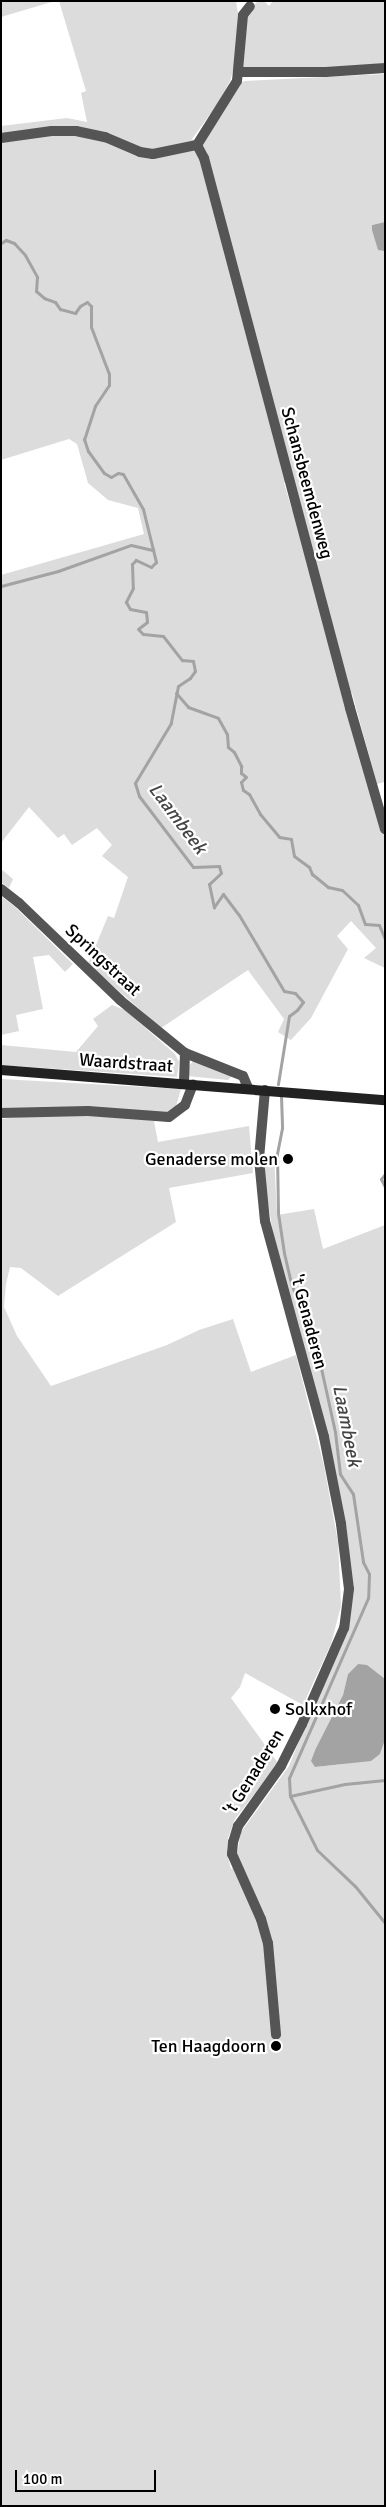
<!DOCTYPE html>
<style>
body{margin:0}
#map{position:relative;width:386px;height:2507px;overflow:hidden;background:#fff;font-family:Signika,sans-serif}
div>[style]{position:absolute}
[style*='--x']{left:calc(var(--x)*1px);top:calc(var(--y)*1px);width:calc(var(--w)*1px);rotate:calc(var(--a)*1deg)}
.green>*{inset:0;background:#dcdcdc}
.water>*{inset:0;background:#a3a3a3}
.stream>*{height:3px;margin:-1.5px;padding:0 1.5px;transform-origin:1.5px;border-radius:1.5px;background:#a3a3a3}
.street>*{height:10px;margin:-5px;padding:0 5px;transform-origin:5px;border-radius:5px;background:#555}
.secondary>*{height:10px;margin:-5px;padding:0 5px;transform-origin:5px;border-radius:5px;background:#222}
.dots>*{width:14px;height:14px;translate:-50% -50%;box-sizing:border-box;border:2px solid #fff;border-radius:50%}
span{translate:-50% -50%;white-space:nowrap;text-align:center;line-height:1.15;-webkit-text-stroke:4.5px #fff;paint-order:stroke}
.street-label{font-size:18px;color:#000}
.poi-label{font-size:18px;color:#000}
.right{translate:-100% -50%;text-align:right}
.left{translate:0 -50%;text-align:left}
.water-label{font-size:19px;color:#444;font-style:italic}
.frame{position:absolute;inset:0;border:2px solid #000;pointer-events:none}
.scale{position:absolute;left:15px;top:2470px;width:141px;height:22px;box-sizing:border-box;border:2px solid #000;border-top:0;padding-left:6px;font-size:15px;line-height:18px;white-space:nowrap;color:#000;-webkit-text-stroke:4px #fff;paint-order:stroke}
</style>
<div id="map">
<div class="green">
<div style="clip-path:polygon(1px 1px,55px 1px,1px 17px)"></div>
<div style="clip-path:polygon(evenodd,59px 1px,236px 1px,238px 13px,236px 60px,230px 81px,218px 103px,192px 139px,201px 146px,240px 84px,244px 81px,385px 74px,385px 222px,372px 225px,378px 250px,385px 251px,385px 782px,377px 784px,352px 693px,342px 695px,385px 838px,385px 968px,364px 958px,376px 948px,351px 921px,337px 936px,348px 949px,311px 1018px,291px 1040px,278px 1032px,284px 1019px,248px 970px,161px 1028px,88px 964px,108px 916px,114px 918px,128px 877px,102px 856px,112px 845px,97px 828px,72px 845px,64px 834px,58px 838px,29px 807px,1px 843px,1px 575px,144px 534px,138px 508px,108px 500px,88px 483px,77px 444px,69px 439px,1px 460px,1px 126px,67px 118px,87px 122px,81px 93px,86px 91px,59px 1px,292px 480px,292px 510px,284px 483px,292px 480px)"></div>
<div style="clip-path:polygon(258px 1px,264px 1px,269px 6px,273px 1px,385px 1px,385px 63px,339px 68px,244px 70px,242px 63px,246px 13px)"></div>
<div style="clip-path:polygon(1px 869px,13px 879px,9px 888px,1px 882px)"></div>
<div style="clip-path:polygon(1px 896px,14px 906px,73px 964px,65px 972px,49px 955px,33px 957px,43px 1009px,16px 1015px,19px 1031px,1px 1035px)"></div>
<div style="clip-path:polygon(112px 1005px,125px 1010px,175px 1054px,179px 1062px,177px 1077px,1px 1065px,1px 1045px,76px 1052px,98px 1026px,93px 1019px)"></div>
<div style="clip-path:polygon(194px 1060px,230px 1073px,231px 1077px,228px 1080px,187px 1076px,188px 1067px)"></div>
<div style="clip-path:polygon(1px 1079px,181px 1089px,175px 1110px,167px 1114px,1px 1110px)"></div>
<div style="clip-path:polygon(30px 1116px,109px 1116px,154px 1121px,158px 1142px,249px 1126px,253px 1173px,169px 1188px,176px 1222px,58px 1296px,21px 1268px,10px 1267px,6px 1284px,4px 1307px,17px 1336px,51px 1386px,167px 1345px,199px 1330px,233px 1319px,251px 1372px,296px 1355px,324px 1466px,338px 1542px,341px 1606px,331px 1644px,303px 1705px,245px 1673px,240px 1687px,231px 1698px,278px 1763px,235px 1819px,228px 1838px,227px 1854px,231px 1869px,240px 1865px,237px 1854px,241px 1832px,289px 1766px,317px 1697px,342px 1644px,350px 1612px,347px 1539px,275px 1246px,265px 1184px,265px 1155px,274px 1155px,277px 1215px,314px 1209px,323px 1249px,385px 1225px,385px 1679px,358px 1664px,348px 1674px,343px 1695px,316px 1748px,315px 1767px,344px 1764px,380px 1754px,385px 1740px,385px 2506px,1px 2506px,1px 1119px)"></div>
</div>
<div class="water">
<div style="clip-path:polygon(385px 222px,385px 251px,384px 251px,378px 250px,372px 230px,372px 225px)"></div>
<div style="clip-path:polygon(358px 1664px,367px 1665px,385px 1679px,385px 1740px,380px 1754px,371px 1761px,315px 1767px,311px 1761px,316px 1748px,343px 1695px,348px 1674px)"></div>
</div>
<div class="stream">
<div style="--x:1;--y:243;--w:6;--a:-31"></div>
<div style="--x:6;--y:240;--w:9;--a:21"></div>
<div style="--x:14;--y:243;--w:16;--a:47"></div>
<div style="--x:25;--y:255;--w:25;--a:61"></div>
<div style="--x:37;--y:277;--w:14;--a:94"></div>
<div style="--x:36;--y:291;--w:11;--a:41"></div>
<div style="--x:44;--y:298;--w:12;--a:20"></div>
<div style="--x:55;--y:302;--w:9;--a:54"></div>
<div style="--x:60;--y:309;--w:16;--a:15"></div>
<div style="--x:75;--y:313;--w:9;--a:-54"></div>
<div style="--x:80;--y:306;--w:8;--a:-30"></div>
<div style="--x:87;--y:302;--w:6;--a:45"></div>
<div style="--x:91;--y:306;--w:21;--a:90"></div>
<div style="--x:91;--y:327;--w:50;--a:69"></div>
<div style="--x:109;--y:374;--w:11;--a:90"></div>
<div style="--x:109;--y:385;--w:25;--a:124"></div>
<div style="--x:95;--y:406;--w:35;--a:108"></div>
<div style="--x:84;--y:439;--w:13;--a:72"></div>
<div style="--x:88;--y:451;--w:27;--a:54"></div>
<div style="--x:104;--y:473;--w:8;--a:30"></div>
<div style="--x:111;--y:477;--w:8;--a:-30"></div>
<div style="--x:118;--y:473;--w:5;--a:11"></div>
<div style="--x:123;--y:474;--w:40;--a:60.3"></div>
<div style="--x:143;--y:509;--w:55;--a:76.2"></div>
<div style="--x:156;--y:562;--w:7;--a:135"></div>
<div style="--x:151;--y:567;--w:17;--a:-155"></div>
<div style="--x:136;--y:560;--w:6;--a:135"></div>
<div style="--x:132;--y:564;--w:24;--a:88"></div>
<div style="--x:133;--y:588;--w:16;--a:117"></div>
<div style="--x:126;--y:602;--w:8;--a:60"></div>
<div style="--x:130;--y:609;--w:16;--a:11"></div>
<div style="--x:146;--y:612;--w:10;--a:84"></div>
<div style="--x:147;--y:622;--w:11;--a:142"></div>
<div style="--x:138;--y:629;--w:7;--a:45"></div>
<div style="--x:143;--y:634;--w:20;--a:6"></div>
<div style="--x:163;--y:636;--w:31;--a:52"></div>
<div style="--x:182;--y:660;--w:11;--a:5"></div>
<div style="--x:193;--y:661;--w:10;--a:79"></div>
<div style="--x:195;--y:671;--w:9;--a:126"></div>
<div style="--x:190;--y:678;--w:14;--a:146"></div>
<div style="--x:178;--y:686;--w:38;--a:101"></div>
<div style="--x:171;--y:723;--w:70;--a:121"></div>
<div style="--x:135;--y:783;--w:14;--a:73"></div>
<div style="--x:139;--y:796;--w:89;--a:52.7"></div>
<div style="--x:193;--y:867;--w:26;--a:-2"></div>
<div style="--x:219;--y:866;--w:7;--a:74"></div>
<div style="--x:221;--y:873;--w:16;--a:137"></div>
<div style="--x:209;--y:884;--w:24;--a:78"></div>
<div style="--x:214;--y:907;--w:16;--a:-55"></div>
<div style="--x:223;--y:894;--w:26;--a:53"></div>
<div style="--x:239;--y:915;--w:88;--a:59.4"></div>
<div style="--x:284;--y:991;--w:11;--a:10"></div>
<div style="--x:295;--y:993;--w:12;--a:48"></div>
<div style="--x:303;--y:1002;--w:10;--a:127"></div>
<div style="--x:297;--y:1010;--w:10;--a:143"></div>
<div style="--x:289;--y:1016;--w:69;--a:99.2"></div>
<div style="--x:1;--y:586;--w:59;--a:-14.7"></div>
<div style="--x:58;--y:571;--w:77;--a:-19.6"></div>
<div style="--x:131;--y:545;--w:23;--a:13"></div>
<div style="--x:176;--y:693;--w:18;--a:49"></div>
<div style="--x:188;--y:707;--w:32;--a:20"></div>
<div style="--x:218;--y:718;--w:18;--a:61"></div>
<div style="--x:227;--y:734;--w:13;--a:86"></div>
<div style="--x:228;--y:747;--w:8;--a:40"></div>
<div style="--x:234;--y:752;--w:16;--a:63"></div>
<div style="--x:241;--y:766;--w:7;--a:90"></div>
<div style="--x:241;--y:773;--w:6;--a:39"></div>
<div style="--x:246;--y:777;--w:7;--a:135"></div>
<div style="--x:241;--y:782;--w:8;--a:76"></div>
<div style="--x:243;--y:790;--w:7;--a:34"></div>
<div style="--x:249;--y:794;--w:23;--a:61"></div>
<div style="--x:260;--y:814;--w:30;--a:50"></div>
<div style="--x:279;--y:837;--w:12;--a:9"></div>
<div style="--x:291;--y:839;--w:17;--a:80"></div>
<div style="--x:294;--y:856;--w:19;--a:36"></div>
<div style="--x:309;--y:867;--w:8;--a:67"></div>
<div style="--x:312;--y:874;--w:21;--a:39"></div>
<div style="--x:328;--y:887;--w:14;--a:12"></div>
<div style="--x:342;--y:890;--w:22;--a:43"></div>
<div style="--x:358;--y:905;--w:20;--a:70"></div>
<div style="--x:365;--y:924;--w:14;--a:4"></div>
<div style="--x:379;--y:925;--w:15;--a:67"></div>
<div style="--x:281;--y:1096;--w:32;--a:88"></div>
<div style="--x:282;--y:1128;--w:26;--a:101"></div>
<div style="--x:277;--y:1154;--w:59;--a:89"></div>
<div style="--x:278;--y:1213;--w:40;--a:81.5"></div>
<div style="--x:284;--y:1253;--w:31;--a:77"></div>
<div style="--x:291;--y:1283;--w:81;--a:69.8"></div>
<div style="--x:319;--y:1359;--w:75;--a:77.6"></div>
<div style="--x:335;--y:1432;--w:42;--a:83.2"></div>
<div style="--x:340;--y:1474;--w:24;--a:57"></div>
<div style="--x:353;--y:1494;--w:69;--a:81.6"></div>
<div style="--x:363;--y:1562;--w:13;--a:63"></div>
<div style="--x:369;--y:1574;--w:24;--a:92"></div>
<div style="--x:368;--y:1598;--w:197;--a:113.7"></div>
<div style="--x:289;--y:1778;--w:18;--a:87"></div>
<div style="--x:290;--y:1796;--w:60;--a:63.4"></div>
<div style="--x:317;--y:1850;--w:52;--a:43.5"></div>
<div style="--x:355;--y:1886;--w:48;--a:51"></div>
<div style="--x:385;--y:1174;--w:6;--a:129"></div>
<div style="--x:381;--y:1179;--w:9;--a:63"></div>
<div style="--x:290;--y:1796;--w:56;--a:-12.3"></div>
<div style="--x:345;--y:1784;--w:40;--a:-5.7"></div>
</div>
<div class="street">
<div style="--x:239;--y:72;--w:87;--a:0"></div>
<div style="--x:326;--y:72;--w:59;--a:-3.9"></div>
<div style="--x:1;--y:138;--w:51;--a:-7.8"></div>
<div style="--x:52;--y:131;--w:24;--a:0"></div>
<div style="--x:76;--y:131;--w:30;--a:12"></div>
<div style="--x:105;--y:137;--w:38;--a:23"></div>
<div style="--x:140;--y:152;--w:13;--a:9"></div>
<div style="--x:153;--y:154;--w:45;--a:-11.6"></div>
<div style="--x:197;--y:145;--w:15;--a:62"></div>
<div style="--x:204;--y:158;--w:569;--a:75.13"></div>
<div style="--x:350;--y:708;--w:126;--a:73.9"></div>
<div style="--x:197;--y:145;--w:75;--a:-58"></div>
<div style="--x:237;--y:81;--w:66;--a:-84.8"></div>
<div style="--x:243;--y:15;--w:11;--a:-52"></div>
<div style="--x:1;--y:889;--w:23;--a:38"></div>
<div style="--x:19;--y:903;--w:140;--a:43.8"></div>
<div style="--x:120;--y:1000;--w:84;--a:39.2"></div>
<div style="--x:185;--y:1053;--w:30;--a:92"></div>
<div style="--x:185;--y:1053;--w:62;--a:21.6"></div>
<div style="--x:243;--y:1076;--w:13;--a:67"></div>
<div style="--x:265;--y:1090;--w:69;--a:95"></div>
<div style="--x:259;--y:1159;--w:62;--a:84.5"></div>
<div style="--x:265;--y:1221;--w:224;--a:74.7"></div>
<div style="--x:324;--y:1437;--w:89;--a:78.9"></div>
<div style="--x:341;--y:1524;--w:65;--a:83"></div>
<div style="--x:349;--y:1589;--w:39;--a:97"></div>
<div style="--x:344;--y:1628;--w:105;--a:113.6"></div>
<div style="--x:302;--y:1724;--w:47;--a:116.6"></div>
<div style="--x:281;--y:1766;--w:74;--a:125.6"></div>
<div style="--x:238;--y:1826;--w:17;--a:107"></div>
<div style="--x:233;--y:1842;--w:12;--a:95"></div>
<div style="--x:232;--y:1854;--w:71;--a:66"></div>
<div style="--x:261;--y:1919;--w:25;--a:74"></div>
<div style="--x:268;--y:1943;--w:92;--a:85"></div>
<div style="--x:1;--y:1113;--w:87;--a:-1.3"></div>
<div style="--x:88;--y:1111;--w:81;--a:4.2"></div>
<div style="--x:169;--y:1117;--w:20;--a:-37"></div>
<div style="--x:185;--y:1105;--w:22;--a:-69"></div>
</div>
<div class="secondary">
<div style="--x:1;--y:1070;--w:385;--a:4.5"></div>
</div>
<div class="dots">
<div style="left:288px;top:1159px;background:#000"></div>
<div style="left:275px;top:1709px;background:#000"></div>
<div style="left:276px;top:2046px;background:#000"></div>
</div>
<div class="street-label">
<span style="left:307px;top:483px;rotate:75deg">Schansbeemdenweg</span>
<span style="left:103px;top:960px;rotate:43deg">Springstraat</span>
<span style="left:126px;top:1063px;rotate:4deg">Waardstraat</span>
<span style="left:309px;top:1322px;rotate:75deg">'t Genaderen</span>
<span style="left:254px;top:1772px;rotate:-58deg">'t Genaderen</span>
</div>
<div class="poi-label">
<span class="right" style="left:278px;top:1159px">Genaderse molen</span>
<span class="left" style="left:285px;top:1709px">Solkxhof</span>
<span class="right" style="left:266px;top:2046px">Ten Haagdoorn</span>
</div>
<div class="water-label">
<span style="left:177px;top:819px;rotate:53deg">Laambeek</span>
<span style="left:346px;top:1426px;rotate:79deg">Laambeek</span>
</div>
<div class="frame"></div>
<div class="scale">100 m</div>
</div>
